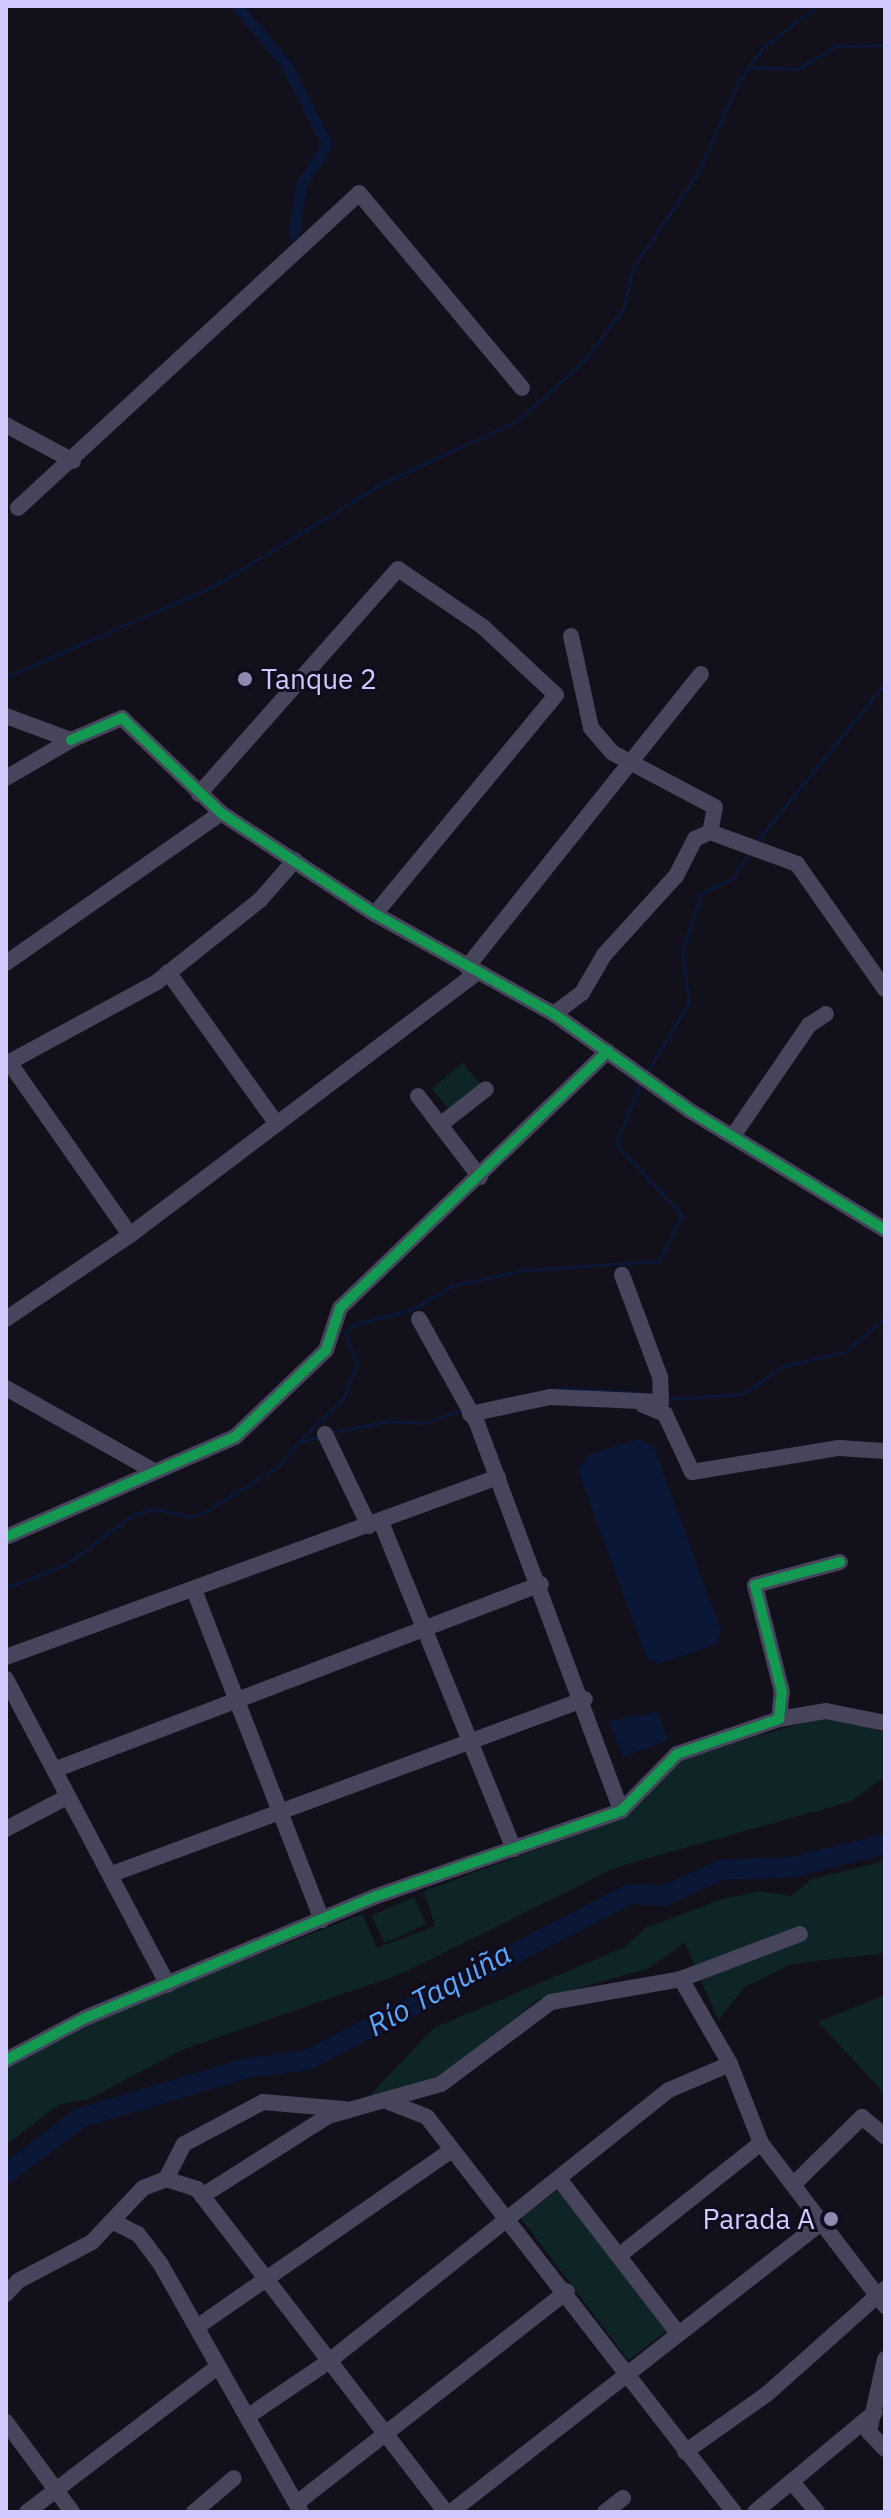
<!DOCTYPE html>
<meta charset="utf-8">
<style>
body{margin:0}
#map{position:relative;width:891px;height:2518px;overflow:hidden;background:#12101a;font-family:"IBM Plex Sans",sans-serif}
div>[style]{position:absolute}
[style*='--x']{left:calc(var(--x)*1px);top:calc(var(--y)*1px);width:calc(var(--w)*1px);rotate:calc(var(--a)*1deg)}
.green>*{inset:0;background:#0f2426;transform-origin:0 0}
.water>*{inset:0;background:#0a1737}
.stream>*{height:3px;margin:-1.5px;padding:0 1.5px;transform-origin:1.5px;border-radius:1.5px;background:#0a1737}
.canal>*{height:11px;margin:-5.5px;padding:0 5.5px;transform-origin:5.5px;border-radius:5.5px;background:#0a1737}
.river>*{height:20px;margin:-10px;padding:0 10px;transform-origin:10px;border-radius:10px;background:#0a1737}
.minor>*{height:16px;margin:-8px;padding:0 8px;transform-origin:8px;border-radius:8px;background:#47455b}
.cycleway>*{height:10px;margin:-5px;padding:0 5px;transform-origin:5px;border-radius:5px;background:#139951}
.dots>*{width:22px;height:22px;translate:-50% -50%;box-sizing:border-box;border:4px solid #100c1e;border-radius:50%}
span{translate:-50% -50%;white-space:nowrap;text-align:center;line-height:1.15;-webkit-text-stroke:6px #100c1e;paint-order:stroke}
.poi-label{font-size:28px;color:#d2c9ff}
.left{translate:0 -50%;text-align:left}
.right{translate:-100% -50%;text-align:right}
.water-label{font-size:30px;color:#58a7fe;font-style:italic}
.frame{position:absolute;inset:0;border:8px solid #d2c9ff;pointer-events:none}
</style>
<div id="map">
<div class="green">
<div style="left:463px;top:1063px;width:27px;height:40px;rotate:51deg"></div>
<div style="clip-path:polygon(827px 1716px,883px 1732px,885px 1776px,852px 1801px,617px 1867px,403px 1973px,184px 2049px,89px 2099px,58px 2105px,6px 2145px,6px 2068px,103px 2016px,362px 1914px,377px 1948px,435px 1926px,424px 1891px,618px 1820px,654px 1778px,688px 1756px)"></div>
<div style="clip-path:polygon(885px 1861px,885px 1953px,792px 1964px,745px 1987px,718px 2020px,685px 1943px,647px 1969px,539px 1999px,435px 2081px,366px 2099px,434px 2028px,625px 1947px,645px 1928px,723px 1899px,761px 1891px,791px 1896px,812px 1879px)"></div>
<div style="left:414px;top:1897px;width:30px;height:46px;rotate:66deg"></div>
<div style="clip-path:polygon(885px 1995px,885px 2094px,818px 2022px)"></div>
<div style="left:561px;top:2188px;width:178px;height:50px;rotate:53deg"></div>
</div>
<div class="water">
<div style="clip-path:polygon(638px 1439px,654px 1447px,721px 1631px,716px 1644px,657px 1664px,646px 1656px,578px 1470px,589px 1455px)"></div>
<div style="clip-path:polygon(657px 1712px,668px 1740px,623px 1757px,609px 1721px)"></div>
</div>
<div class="stream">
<div style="--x:749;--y:67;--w:49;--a:2.3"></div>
<div style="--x:798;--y:69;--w:44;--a:-31.9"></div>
<div style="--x:835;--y:46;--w:50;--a:-1.1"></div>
<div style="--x:6;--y:677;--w:227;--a:-23.6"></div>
<div style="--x:214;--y:586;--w:196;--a:-31.4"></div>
<div style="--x:381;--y:484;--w:150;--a:-24.9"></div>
<div style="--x:517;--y:421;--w:91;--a:-41.9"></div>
<div style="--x:585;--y:360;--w:66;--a:-53.7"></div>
<div style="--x:624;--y:307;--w:41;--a:-77.3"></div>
<div style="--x:633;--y:267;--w:113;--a:-55.5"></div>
<div style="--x:697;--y:174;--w:104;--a:-65.6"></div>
<div style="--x:740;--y:79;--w:39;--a:-54"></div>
<div style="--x:763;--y:47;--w:68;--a:-37.2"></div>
<div style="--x:757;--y:841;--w:203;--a:-51"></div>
<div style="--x:647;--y:1072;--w:82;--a:-59"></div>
<div style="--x:689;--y:1002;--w:51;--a:-97.8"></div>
<div style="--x:682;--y:951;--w:60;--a:-71.6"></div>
<div style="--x:701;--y:894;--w:34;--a:-26"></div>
<div style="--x:732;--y:879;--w:30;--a:-57"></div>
<div style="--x:515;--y:1397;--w:48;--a:-10.8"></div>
<div style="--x:562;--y:1388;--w:79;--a:3.6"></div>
<div style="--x:668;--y:1399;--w:75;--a:-3.8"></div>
<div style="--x:743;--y:1394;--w:49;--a:-35"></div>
<div style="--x:783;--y:1366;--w:64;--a:-12.7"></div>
<div style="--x:845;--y:1352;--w:52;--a:-40.4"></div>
<div style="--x:329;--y:1433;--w:61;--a:-11.3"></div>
<div style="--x:389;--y:1421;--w:33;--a:3"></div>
<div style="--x:422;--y:1423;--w:42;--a:-18"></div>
<div style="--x:298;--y:1442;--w:64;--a:-44.4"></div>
<div style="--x:344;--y:1397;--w:36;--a:-69"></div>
<div style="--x:357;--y:1363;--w:31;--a:-112"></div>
<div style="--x:345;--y:1334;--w:12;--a:-48"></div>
<div style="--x:353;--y:1325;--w:62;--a:-14.9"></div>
<div style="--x:413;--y:1309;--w:44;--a:-31.2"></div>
<div style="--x:451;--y:1286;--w:75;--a:-12.4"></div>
<div style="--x:524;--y:1270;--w:135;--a:-3.8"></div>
<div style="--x:659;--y:1261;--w:51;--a:-63.4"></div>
<div style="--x:682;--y:1215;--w:96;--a:-133.3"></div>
<div style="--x:616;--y:1145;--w:66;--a:-68.5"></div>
<div style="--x:6;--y:1588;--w:63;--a:-21.3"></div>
<div style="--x:65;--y:1565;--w:86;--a:-36.5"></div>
<div style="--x:134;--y:1514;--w:22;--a:-13"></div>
<div style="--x:155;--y:1509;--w:38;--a:12"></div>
<div style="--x:192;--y:1517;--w:17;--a:-24"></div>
<div style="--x:208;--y:1510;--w:85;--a:-32"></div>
<div style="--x:280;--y:1465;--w:29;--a:-52"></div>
<div style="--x:298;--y:1442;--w:22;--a:-13"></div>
</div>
<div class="canal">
<div style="--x:237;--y:6;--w:75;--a:49.9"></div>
<div style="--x:285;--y:63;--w:91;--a:62.6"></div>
<div style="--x:327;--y:144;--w:49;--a:122.4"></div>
<div style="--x:301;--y:185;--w:49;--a:98.1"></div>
</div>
<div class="river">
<div style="--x:6;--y:2174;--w:93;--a:-37.1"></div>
<div style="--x:80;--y:2118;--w:175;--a:-16.6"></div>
<div style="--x:248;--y:2068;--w:61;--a:-7.6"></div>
<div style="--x:308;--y:2060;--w:361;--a:-27.3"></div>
<div style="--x:629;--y:1894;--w:35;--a:3"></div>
<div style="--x:664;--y:1896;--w:63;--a:-24.5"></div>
<div style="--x:721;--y:1870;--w:72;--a:-2.4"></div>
<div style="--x:793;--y:1867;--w:95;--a:-14"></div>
</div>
<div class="minor">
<div style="--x:6;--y:425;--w:76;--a:28.2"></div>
<div style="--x:18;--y:508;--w:464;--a:-42.7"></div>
<div style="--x:359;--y:193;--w:254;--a:50.1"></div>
<div style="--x:571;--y:636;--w:94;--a:77.7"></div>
<div style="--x:591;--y:728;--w:33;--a:49"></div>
<div style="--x:613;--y:753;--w:115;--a:27.9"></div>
<div style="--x:715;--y:807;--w:25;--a:101"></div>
<div style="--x:710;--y:832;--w:93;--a:20.2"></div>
<div style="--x:797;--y:864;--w:153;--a:54.9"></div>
<div style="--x:6;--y:716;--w:69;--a:20.3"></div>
<div style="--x:71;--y:740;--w:75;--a:149.7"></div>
<div style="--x:71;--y:740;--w:56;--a:-23.3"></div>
<div style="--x:122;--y:718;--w:137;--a:43.8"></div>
<div style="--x:221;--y:813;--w:184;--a:33.3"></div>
<div style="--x:375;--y:914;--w:205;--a:29.2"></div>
<div style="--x:554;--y:1014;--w:169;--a:35.4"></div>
<div style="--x:692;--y:1112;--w:226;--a:31.4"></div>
<div style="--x:199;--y:794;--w:300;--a:-48.5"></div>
<div style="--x:398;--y:569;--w:102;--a:34.2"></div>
<div style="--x:482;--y:626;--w:101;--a:43"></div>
<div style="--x:556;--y:695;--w:284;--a:129.6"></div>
<div style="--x:6;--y:963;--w:262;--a:-34.9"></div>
<div style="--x:467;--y:967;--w:375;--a:-51.4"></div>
<div style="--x:168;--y:972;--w:187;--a:54.4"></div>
<div style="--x:554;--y:1014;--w:35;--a:-37"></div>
<div style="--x:582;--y:993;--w:44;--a:-59.9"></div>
<div style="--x:604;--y:955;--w:107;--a:-47.7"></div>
<div style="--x:676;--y:876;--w:42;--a:-62.8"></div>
<div style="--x:695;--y:839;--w:17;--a:-25"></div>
<div style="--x:9;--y:1062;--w:211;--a:55"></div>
<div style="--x:6;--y:1064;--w:172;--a:-28.5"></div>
<div style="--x:157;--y:982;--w:132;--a:-38.5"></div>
<div style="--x:260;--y:900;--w:53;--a:-48.8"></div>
<div style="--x:418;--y:1096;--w:102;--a:52.6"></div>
<div style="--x:440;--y:1125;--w:58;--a:-38"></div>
<div style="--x:733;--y:1136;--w:135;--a:-55.6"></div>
<div style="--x:809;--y:1025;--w:20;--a:-33"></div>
<div style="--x:6;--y:1319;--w:150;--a:-34.1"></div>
<div style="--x:130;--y:1235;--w:435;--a:-37.1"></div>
<div style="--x:419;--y:1319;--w:119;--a:60.9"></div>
<div style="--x:477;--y:1423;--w:414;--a:69.6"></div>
<div style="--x:6;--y:1388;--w:167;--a:29.3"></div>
<div style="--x:643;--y:1405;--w:24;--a:22"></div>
<div style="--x:665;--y:1414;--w:64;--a:65"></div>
<div style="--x:692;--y:1472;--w:149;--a:-9.3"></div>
<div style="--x:839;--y:1448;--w:46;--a:3.7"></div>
<div style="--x:470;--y:1414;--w:82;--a:-12"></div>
<div style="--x:550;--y:1397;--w:111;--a:2.6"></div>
<div style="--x:661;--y:1402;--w:25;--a:-92"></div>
<div style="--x:660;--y:1377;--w:109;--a:-110.4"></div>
<div style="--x:325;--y:1434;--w:102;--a:64.4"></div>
<div style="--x:381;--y:1522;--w:353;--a:67.9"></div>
<div style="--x:6;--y:1537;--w:250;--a:-23.6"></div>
<div style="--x:235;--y:1437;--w:126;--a:-43.7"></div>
<div style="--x:326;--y:1350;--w:44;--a:-71.6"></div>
<div style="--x:340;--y:1308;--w:371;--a:-43.8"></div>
<div style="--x:194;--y:1590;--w:354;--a:68.8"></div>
<div style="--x:6;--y:1657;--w:524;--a:-20.1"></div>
<div style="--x:6;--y:1679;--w:346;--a:62.1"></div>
<div style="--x:779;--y:1719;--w:48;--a:-9.7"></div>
<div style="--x:826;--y:1711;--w:60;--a:11.5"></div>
<div style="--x:54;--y:1770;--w:521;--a:-20.9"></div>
<div style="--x:6;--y:1829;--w:69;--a:-27.7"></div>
<div style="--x:112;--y:1874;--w:504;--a:-20.3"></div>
<div style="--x:681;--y:1979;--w:98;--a:60"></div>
<div style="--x:730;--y:2064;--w:85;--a:68.6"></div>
<div style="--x:761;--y:2143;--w:205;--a:52.7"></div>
<div style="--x:6;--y:2060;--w:89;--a:-28"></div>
<div style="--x:85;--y:2018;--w:313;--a:-22.7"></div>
<div style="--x:374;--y:1897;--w:262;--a:-19.2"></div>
<div style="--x:621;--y:1811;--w:80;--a:-45.5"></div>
<div style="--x:677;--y:1754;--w:108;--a:-18.9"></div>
<div style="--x:779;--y:1719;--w:27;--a:-84"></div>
<div style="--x:782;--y:1692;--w:110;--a:-104.2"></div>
<div style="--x:755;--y:1585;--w:88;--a:-15.1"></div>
<div style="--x:389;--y:2102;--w:41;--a:21.5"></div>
<div style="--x:427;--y:2117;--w:500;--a:52.15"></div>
<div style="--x:166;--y:2179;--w:39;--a:-63"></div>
<div style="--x:184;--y:2144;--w:89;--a:-28"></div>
<div style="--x:263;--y:2102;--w:81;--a:4.9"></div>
<div style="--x:560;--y:2180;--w:193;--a:52.4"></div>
<div style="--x:795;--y:2183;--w:94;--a:-44.6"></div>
<div style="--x:862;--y:2117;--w:30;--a:40"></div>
<div style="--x:202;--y:2196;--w:149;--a:-32.4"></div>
<div style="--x:328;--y:2116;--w:117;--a:-15.8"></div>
<div style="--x:441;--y:2084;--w:137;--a:-36.7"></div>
<div style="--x:551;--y:2002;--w:132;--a:-10"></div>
<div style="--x:681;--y:1979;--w:127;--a:-20.7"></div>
<div style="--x:114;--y:2222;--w:27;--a:27"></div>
<div style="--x:138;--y:2234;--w:36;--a:53"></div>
<div style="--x:160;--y:2263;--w:286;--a:60.5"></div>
<div style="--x:620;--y:2255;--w:180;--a:-38.5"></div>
<div style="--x:6;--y:2294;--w:18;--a:-47"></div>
<div style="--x:18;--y:2281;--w:84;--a:-27.8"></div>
<div style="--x:92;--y:2242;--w:74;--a:-46.6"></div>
<div style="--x:143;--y:2188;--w:25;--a:-21"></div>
<div style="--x:166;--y:2179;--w:33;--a:18"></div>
<div style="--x:197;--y:2189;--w:408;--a:52.4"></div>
<div style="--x:197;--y:2327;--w:308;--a:-34.8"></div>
<div style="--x:885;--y:2359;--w:75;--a:102.4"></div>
<div style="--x:869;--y:2432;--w:23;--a:47"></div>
<div style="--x:250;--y:2415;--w:94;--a:-34.2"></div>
<div style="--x:328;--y:2362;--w:436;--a:-38.6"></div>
<div style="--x:669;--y:2090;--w:66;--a:-23.1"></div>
<div style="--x:6;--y:2422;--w:112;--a:53.7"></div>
<div style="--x:685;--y:2452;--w:100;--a:-35.3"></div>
<div style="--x:767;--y:2394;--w:158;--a:-41.7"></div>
<div style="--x:792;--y:2482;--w:39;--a:50"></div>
<div style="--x:297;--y:2503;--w:343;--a:-38.1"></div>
<div style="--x:27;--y:2512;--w:239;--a:-37.3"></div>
<div style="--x:194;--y:2512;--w:52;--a:-40.4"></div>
<div style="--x:451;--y:2512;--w:471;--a:-38"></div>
<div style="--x:605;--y:2512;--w:23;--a:-38"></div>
<div style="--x:755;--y:2512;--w:156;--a:-39.8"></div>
</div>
<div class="cycleway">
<div style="--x:71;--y:740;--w:56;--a:-23.3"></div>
<div style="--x:122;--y:718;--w:137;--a:43.8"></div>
<div style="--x:221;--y:813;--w:184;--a:33.3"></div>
<div style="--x:375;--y:914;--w:205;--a:29.2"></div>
<div style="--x:554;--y:1014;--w:169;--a:35.4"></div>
<div style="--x:692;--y:1112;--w:226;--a:31.4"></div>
<div style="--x:6;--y:1537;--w:250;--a:-23.6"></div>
<div style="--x:235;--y:1437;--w:126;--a:-43.7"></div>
<div style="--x:326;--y:1350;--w:44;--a:-71.6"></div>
<div style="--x:340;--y:1308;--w:371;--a:-43.8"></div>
<div style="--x:6;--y:2060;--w:89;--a:-28"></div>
<div style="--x:85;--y:2018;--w:313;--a:-22.7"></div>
<div style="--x:374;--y:1897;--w:262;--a:-19.2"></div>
<div style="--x:621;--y:1811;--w:80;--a:-45.5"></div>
<div style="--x:677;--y:1754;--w:108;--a:-18.9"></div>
<div style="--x:779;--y:1719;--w:27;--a:-84"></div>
<div style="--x:782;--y:1692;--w:110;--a:-104.2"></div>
<div style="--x:755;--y:1585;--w:88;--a:-15.1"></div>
</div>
<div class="dots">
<div style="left:245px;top:679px;background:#8f88af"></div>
<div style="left:831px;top:2219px;background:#8f88af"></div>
</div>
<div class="poi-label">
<span class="left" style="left:261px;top:679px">Tanque 2</span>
<span class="right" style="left:815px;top:2219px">Parada A</span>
</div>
<div class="water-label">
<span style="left:439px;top:1989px;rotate:-29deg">Río Taquiña</span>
</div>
<div class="frame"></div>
</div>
